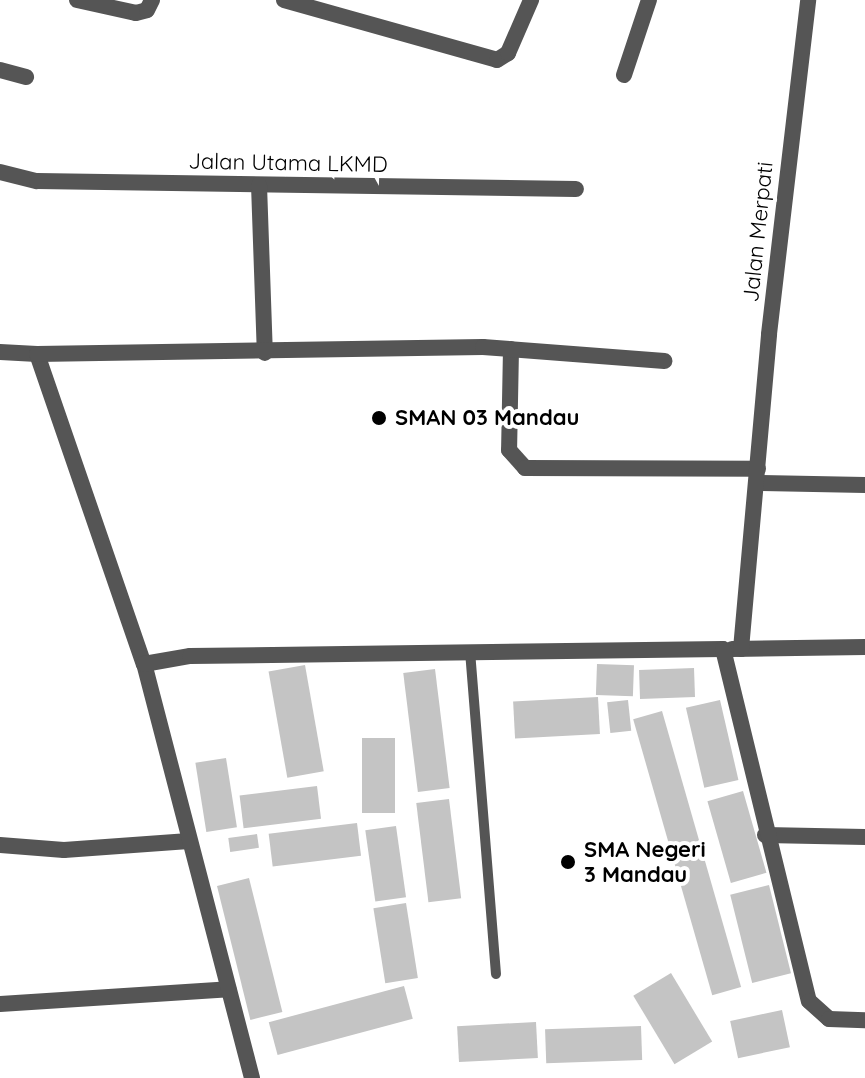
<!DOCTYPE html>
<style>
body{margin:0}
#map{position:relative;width:865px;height:1078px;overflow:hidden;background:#fff;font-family:Quicksand,sans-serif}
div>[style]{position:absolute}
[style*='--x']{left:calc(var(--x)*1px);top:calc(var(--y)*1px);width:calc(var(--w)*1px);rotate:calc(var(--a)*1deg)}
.building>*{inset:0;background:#c4c4c4;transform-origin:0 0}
.lane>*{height:10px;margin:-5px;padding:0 5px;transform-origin:5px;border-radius:5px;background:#555}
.street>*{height:16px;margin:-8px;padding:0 8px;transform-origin:8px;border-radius:8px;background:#555}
.dots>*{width:22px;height:22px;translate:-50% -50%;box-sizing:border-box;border:4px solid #fff;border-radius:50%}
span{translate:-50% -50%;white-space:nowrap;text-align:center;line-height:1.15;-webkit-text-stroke:8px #fff;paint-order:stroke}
.street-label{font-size:22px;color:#000}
.poi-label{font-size:22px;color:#000;font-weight:700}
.left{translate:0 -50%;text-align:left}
</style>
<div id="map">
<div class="building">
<div style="left:597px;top:664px;width:37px;height:31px;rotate:2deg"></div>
<div style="left:305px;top:665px;width:108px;height:37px;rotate:80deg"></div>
<div style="left:694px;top:668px;width:29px;height:55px;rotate:88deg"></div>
<div style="left:435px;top:669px;width:120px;height:32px;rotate:83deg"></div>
<div style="left:598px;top:697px;width:37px;height:85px;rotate:87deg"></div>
<div style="left:628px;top:700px;width:31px;height:21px;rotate:84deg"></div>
<div style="left:720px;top:700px;width:82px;height:35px;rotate:77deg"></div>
<div style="left:662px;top:711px;width:287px;height:30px;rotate:74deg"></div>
<div style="left:362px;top:738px;width:33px;height:75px"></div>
<div style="left:226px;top:758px;width:70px;height:31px;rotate:81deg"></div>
<div style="left:317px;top:786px;width:33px;height:78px;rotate:83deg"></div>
<div style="left:743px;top:791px;width:85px;height:37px;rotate:74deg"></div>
<div style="left:449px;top:799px;width:100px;height:33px;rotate:83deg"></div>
<div style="left:357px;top:823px;width:33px;height:89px;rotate:83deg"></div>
<div style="left:396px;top:826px;width:72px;height:31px;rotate:82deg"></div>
<div style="left:257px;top:834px;width:14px;height:29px;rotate:82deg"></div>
<div style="left:249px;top:878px;width:138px;height:33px;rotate:76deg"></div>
<div style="left:769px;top:885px;width:91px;height:40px;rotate:76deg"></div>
<div style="left:406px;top:903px;width:76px;height:33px;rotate:81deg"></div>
<div style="left:671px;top:973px;width:80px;height:44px;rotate:59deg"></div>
<div style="left:404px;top:986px;width:34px;height:140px;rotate:75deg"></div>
<div style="left:782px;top:1010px;width:38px;height:53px;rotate:78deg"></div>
<div style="left:536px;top:1022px;width:36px;height:79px;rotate:87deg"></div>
<div style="left:641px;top:1026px;width:34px;height:96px;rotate:88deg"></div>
</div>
<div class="lane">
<div style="--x:470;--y:651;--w:324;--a:85.4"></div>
</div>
<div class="street">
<div style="--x:77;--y:0;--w:60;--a:12.4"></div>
<div style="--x:136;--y:13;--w:11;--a:-15"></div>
<div style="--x:147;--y:10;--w:11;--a:-63"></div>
<div style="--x:284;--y:0;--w:221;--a:15.7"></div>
<div style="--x:497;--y:60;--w:13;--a:-32"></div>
<div style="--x:508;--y:53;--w:58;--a:-66.5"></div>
<div style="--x:0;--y:70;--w:27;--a:15"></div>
<div style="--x:624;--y:75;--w:79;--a:-71.6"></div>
<div style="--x:0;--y:172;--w:38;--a:14"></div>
<div style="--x:37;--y:181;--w:539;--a:0.85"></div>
<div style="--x:259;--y:185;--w:168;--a:88"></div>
<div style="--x:511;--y:349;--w:101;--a:91.1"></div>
<div style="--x:509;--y:450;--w:24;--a:48"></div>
<div style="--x:525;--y:468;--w:233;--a:0.2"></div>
<div style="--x:0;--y:352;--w:37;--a:3"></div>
<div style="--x:37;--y:354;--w:328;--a:71"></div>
<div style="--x:37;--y:354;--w:446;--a:-0.9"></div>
<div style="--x:483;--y:347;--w:182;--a:4.4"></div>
<div style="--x:758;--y:483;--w:107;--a:1.1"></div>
<div style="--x:732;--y:649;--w:133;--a:-0.9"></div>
<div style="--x:741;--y:649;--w:316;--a:-84.9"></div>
<div style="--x:769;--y:334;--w:336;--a:-83.3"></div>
<div style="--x:765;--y:835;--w:100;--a:1.1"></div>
<div style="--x:0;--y:845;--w:64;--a:4.5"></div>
<div style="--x:64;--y:850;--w:125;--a:-4.1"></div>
<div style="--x:0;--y:1004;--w:229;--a:-3.7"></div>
<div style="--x:252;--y:1078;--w:428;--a:-104.6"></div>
<div style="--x:144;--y:664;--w:47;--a:-9.9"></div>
<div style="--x:190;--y:656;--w:533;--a:-0.75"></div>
<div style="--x:723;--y:649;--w:362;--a:76.3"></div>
<div style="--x:809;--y:1001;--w:27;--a:42"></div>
<div style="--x:829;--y:1019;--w:36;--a:2"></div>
</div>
<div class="dots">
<div style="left:379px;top:418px;background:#000"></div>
<div style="left:568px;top:862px;background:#000"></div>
</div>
<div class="street-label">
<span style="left:288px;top:163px;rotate:1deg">Jalan Utama LKMD</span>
<span style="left:758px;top:232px;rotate:-84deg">Jalan Merpati</span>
</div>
<div class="poi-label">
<span class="left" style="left:395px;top:418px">SMAN 03 Mandau</span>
<span class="left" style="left:584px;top:862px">SMA Negeri<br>3 Mandau</span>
</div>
</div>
